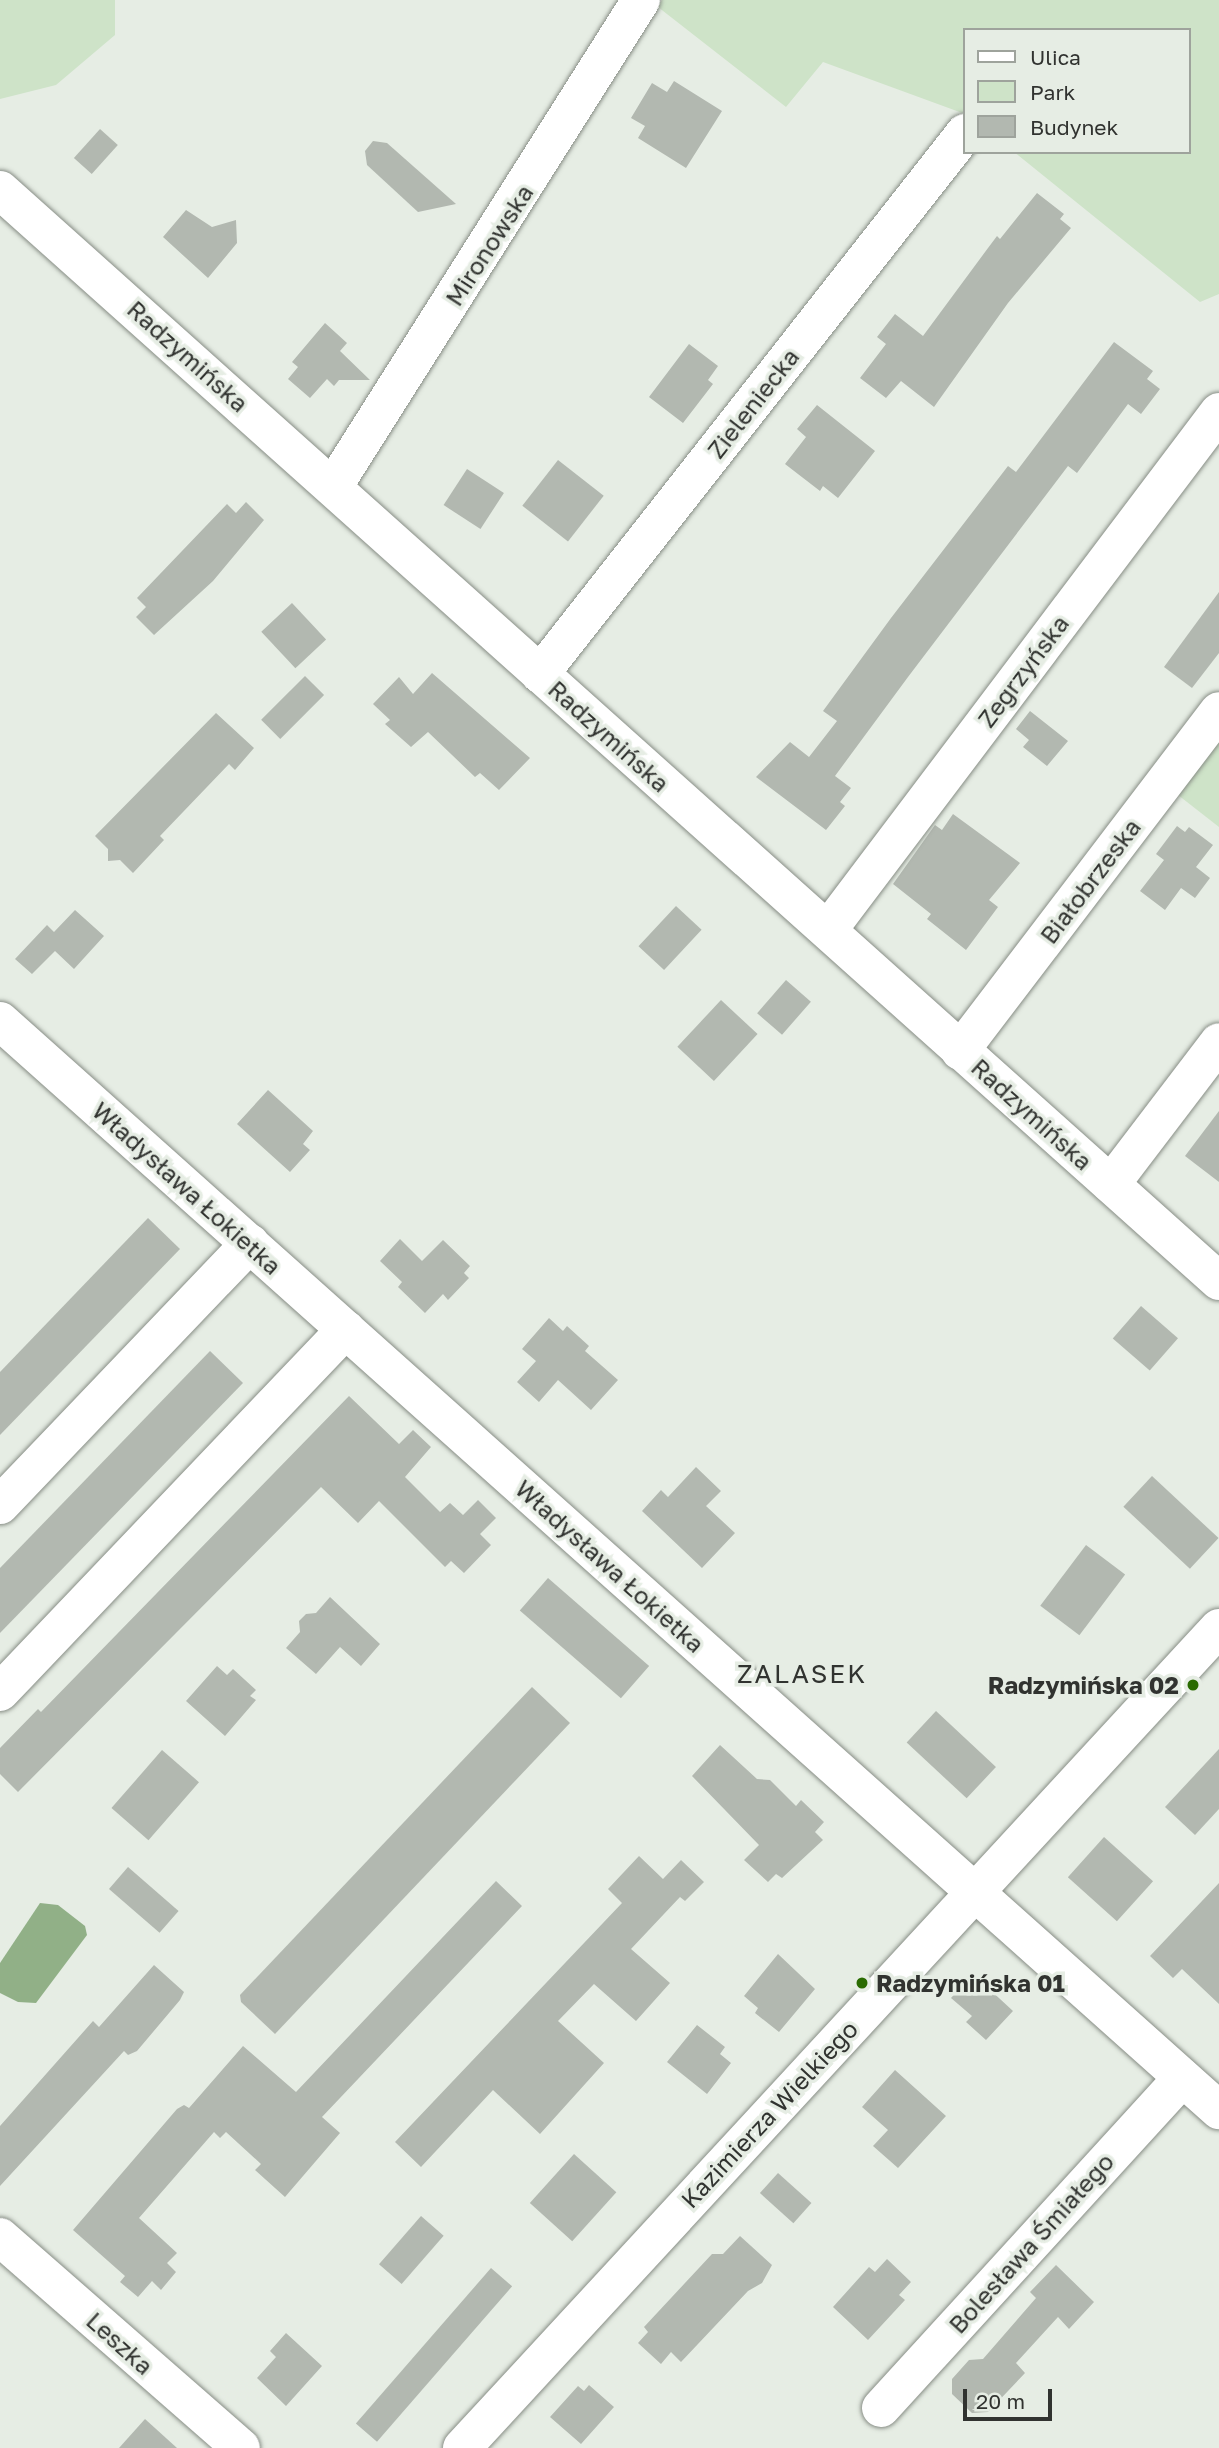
<!DOCTYPE html>
<meta charset="utf-8">
<style>
body{margin:0}
#map{position:relative;width:1219px;height:2448px;overflow:hidden;background:#e6ede4;font-family:"Golos Text",sans-serif}
div>[style]{position:absolute}
[style*='--x']{left:calc(var(--x)*1px);top:calc(var(--y)*1px);width:calc(var(--w)*1px);rotate:calc(var(--a)*1deg)}
.green>*{inset:0;background:#cee3c8}
.water>*{inset:0;background:#91b087}
.building>*{inset:0;background:#b2b8b0;transform-origin:0 0}
.roads{filter:drop-shadow(0 0 2px #878d85) drop-shadow(0 0 2px #878d85)}
.minor>*{height:38px;margin:-19px;padding:0 19px;transform-origin:19px;border-radius:19px;background:#fff}
.dots>*{width:19px;height:19px;translate:-50% -50%;box-sizing:border-box;border:4px solid #e6ede4;border-radius:50%}
span{translate:-50% -50%;white-space:nowrap;text-align:center;line-height:1.15;-webkit-text-stroke:7px #e6ede4;paint-order:stroke}
.street-label{font-size:24px;color:#313330}
.poi-label{font-size:24px;color:#313330;font-weight:700}
.right{translate:-100% -50%;text-align:right}
.left{translate:0 -50%;text-align:left}
.neighbourhood-label{font-size:26px;color:#313330;letter-spacing:2px}
.legend{position:absolute;left:963px;top:28px;width:228px;height:126px;box-sizing:border-box;background:#e6ede4;border:2px solid #9ea39c;margin:0;padding:9px 12px;list-style:none;font-size:21px;color:#313330}
.legend li{display:flex;align-items:center;gap:14px;height:35px}
.legend b{width:35px;border:2px solid #9ea39c}
.scale{position:absolute;left:963px;top:2389px;width:89px;height:32px;box-sizing:border-box;border:4px solid #313330;border-top:0;padding-left:9px;font-size:21px;line-height:24px;white-space:nowrap;color:#313330;-webkit-text-stroke:5px #e6ede4;paint-order:stroke}
</style>
<div id="map">
<div class="green">
<div style="clip-path:polygon(0 0,115px 0,115px 35px,56px 85px,0 99px)"></div>
<div style="clip-path:polygon(662px 0,1219px 0,1219px 294px,1200px 302px,1014px 152px,1189px 152px,1189px 30px,965px 30px,965px 114px,823px 62px,786px 107px,658px 7px)"></div>
<div style="clip-path:polygon(1219px 741px,1219px 827px,1178px 795px)"></div>
</div>
<div class="water">
<div style="clip-path:polygon(40px 1903px,58px 1905px,85px 1926px,87px 1935px,36px 2003px,18px 2002px,0 1993px,0 1963px)"></div>
</div>
<div class="building">
<div style="clip-path:polygon(674px 81px,722px 111px,686px 168px,638px 138px,645px 126px,631px 118px,652px 83px,667px 92px)"></div>
<div style="left:100px;top:129px;width:24px;height:39px;rotate:42deg"></div>
<div style="clip-path:polygon(373px 141px,387px 143px,456px 204px,418px 212px,367px 165px,365px 151px)"></div>
<div style="clip-path:polygon(1037px 193px,1064px 214px,1060px 219px,1071px 228px,1008px 303px,934px 407px,901px 381px,886px 398px,860px 378px,886px 344px,877px 337px,895px 314px,923px 336px,988px 248px,997px 236px,1000px 239px)"></div>
<div style="clip-path:polygon(186px 210px,212px 227px,236px 220px,237px 243px,208px 278px,163px 237px)"></div>
<div style="clip-path:polygon(325px 323px,347px 343px,340px 351px,370px 380px,339px 380px,334px 386px,327px 379px,310px 398px,288px 379px,298px 367px,292px 362px)"></div>
<div style="clip-path:polygon(1114px 342px,1153px 371px,1147px 379px,1160px 389px,1141px 414px,1128px 404px,1077px 473px,1068px 466px,908px 677px,835px 776px,851px 788px,840px 802px,845px 806px,826px 830px,756px 777px,790px 742px,809px 757px,837px 721px,823px 711px,891px 618px,1008px 466px,1016px 472px)"></div>
<div style="clip-path:polygon(689px 344px,718px 366px,708px 380px,713px 384px,683px 423px,649px 397px)"></div>
<div style="clip-path:polygon(817px 405px,875px 451px,838px 498px,823px 486px,820px 491px,785px 464px,806px 437px,797px 429px)"></div>
<div style="left:558px;top:460px;width:58px;height:58px;rotate:38deg"></div>
<div style="left:467px;top:469px;width:44px;height:43px;rotate:33deg"></div>
<div style="clip-path:polygon(246px 502px,264px 520px,213px 581px,154px 635px,136px 617px,146px 607px,137px 598px,227px 504px,236px 513px)"></div>
<div style="clip-path:polygon(1219px 592px,1219px 653px,1192px 688px,1164px 667px)"></div>
<div style="left:292px;top:603px;width:50px;height:42px;rotate:47deg"></div>
<div style="clip-path:polygon(432px 673px,530px 758px,499px 790px,480px 773px,475px 777px,428px 732px,411px 747px,385px 724px,390px 720px,373px 704px,399px 677px,413px 694px)"></div>
<div style="left:305px;top:676px;width:27px;height:62px;rotate:45deg"></div>
<div style="clip-path:polygon(1030px 711px,1068px 741px,1047px 766px,1023px 747px,1029px 740px,1016px 729px)"></div>
<div style="clip-path:polygon(216px 713px,254px 748px,235px 770px,229px 764px,160px 836px,164px 840px,133px 873px,120px 860px,108px 861px,108px 849px,95px 836px)"></div>
<div style="clip-path:polygon(953px 814px,1020px 863px,989px 900px,998px 907px,966px 950px,927px 919px,931px 914px,893px 884px,935px 825px,942px 830px)"></div>
<div style="clip-path:polygon(1177px 826px,1185px 832px,1189px 827px,1213px 845px,1196px 867px,1210px 878px,1195px 898px,1181px 888px,1165px 910px,1140px 891px,1164px 860px,1156px 854px)"></div>
<div style="left:676px;top:906px;width:35px;height:55px;rotate:43deg"></div>
<div style="clip-path:polygon(75px 910px,104px 936px,74px 969px,55px 951px,32px 974px,15px 959px,47px 925px,54px 932px)"></div>
<div style="left:786px;top:980px;width:33px;height:44px;rotate:41deg"></div>
<div style="left:721px;top:1000px;width:50px;height:64px;rotate:43deg"></div>
<div style="clip-path:polygon(268px 1090px,313px 1131px,303px 1144px,310px 1150px,290px 1172px,237px 1124px)"></div>
<div style="clip-path:polygon(1219px 1111px,1219px 1182px,1185px 1156px)"></div>
<div style="clip-path:polygon(148px 1218px,180px 1249px,0 1435px,0 1372px)"></div>
<div style="clip-path:polygon(400px 1239px,422px 1261px,443px 1240px,470px 1266px,464px 1273px,469px 1278px,448px 1300px,443px 1294px,425px 1313px,398px 1287px,402px 1282px,380px 1261px)"></div>
<div style="left:1141px;top:1306px;width:49px;height:43px;rotate:41deg"></div>
<div style="clip-path:polygon(549px 1318px,563px 1331px,567px 1326px,589px 1346px,585px 1351px,618px 1380px,591px 1410px,558px 1380px,539px 1402px,517px 1382px,536px 1361px,522px 1349px)"></div>
<div style="clip-path:polygon(210px 1351px,243px 1383px,0 1633px,0 1568px)"></div>
<div style="clip-path:polygon(349px 1396px,399px 1444px,413px 1430px,431px 1447px,405px 1477px,440px 1512px,450px 1503px,463px 1515px,478px 1500px,496px 1518px,480px 1534px,491px 1545px,464px 1573px,451px 1561px,445px 1567px,379px 1501px,358px 1523px,321px 1487px,18px 1792px,0 1774px,0 1748px,38px 1709px,41px 1712px)"></div>
<div style="clip-path:polygon(696px 1467px,721px 1491px,706px 1506px,735px 1533px,702px 1568px,642px 1511px,661px 1490px,668px 1497px)"></div>
<div style="left:1152px;top:1476px;width:91px;height:42px;rotate:43deg"></div>
<div style="left:1086px;top:1545px;width:49px;height:76px;rotate:37deg"></div>
<div style="left:548px;top:1578px;width:134px;height:43px;rotate:41deg"></div>
<div style="clip-path:polygon(330px 1597px,380px 1644px,361px 1666px,340px 1647px,316px 1674px,286px 1648px,300px 1632px,299px 1621px,306px 1614px,316px 1613px)"></div>
<div style="clip-path:polygon(217px 1666px,227px 1675px,233px 1669px,256px 1690px,250px 1696px,256px 1700px,225px 1736px,186px 1701px)"></div>
<div style="clip-path:polygon(532px 1687px,570px 1723px,275px 2034px,241px 2002px,240px 1995px)"></div>
<div style="left:936px;top:1711px;width:82px;height:43px;rotate:43deg"></div>
<div style="clip-path:polygon(720px 1745px,757px 1779px,770px 1780px,796px 1806px,801px 1800px,824px 1822px,815px 1832px,823px 1840px,782px 1878px,776px 1874px,768px 1882px,744px 1860px,759px 1845px,692px 1776px)"></div>
<div style="clip-path:polygon(1219px 1749px,1219px 1809px,1195px 1835px,1165px 1807px)"></div>
<div style="left:162px;top:1750px;width:49px;height:77px;rotate:41deg"></div>
<div style="left:1104px;top:1837px;width:66px;height:54px;rotate:42deg"></div>
<div style="clip-path:polygon(639px 1856px,663px 1879px,681px 1860px,704px 1882px,685px 1901px,680px 1897px,631px 1949px,670px 1983px,636px 2021px,594px 1984px,558px 2021px,604px 2063px,540px 2134px,493px 2090px,421px 2167px,395px 2142px,622px 1903px,608px 1889px)"></div>
<div style="left:128px;top:1867px;width:67px;height:29px;rotate:41deg"></div>
<div style="clip-path:polygon(496px 1881px,522px 1906px,322px 2117px,340px 2133px,285px 2197px,255px 2170px,261px 2164px,226px 2132px,220px 2138px,214px 2132px,139px 2218px,177px 2253px,167px 2263px,176px 2272px,161px 2290px,152px 2281px,138px 2297px,120px 2282px,125px 2276px,73px 2230px,177px 2109px,184px 2105px,189px 2108px,243px 2046px,296px 2092px)"></div>
<div style="clip-path:polygon(1219px 1883px,1219px 2004px,1182px 1969px,1173px 1978px,1150px 1956px)"></div>
<div style="clip-path:polygon(778px 1954px,815px 1989px,779px 2032px,755px 2013px,758px 2008px,744px 1996px)"></div>
<div style="clip-path:polygon(154px 1965px,184px 1992px,180px 2000px,137px 2051px,128px 2055px,124px 2051px,0 2186px,0 2126px,93px 2021px,99px 2027px)"></div>
<div style="clip-path:polygon(973px 1974px,1013px 2011px,986px 2040px,966px 2022px,972px 2016px,951px 1998px)"></div>
<div style="clip-path:polygon(697px 2025px,725px 2047px,720px 2054px,731px 2063px,707px 2094px,667px 2062px)"></div>
<div style="clip-path:polygon(895px 2070px,946px 2116px,898px 2168px,873px 2146px,888px 2130px,862px 2107px)"></div>
<div style="left:574px;top:2154px;width:57px;height:66px;rotate:42deg"></div>
<div style="left:778px;top:2173px;width:45px;height:27px;rotate:42deg"></div>
<div style="left:421px;top:2216px;width:30px;height:64px;rotate:41deg"></div>
<div style="clip-path:polygon(740px 2236px,772px 2265px,762px 2283px,748px 2291px,681px 2362px,671px 2352px,661px 2364px,638px 2343px,648px 2332px,644px 2327px,712px 2254px,723px 2254px)"></div>
<div style="clip-path:polygon(887px 2259px,911px 2282px,899px 2295px,905px 2300px,868px 2340px,833px 2307px,869px 2267px,875px 2272px)"></div>
<div style="clip-path:polygon(1056px 2265px,1094px 2302px,1069px 2329px,1058px 2317px,1016px 2363px,1025px 2373px,988px 2412px,972px 2413px,952px 2394px,952px 2379px,969px 2360px,983px 2359px,1036px 2298px,1030px 2292px)"></div>
<div style="left:491px;top:2268px;width:28px;height:206px;rotate:41deg"></div>
<div style="clip-path:polygon(286px 2333px,322px 2366px,286px 2406px,257px 2378px,276px 2357px,270px 2351px)"></div>
<div style="clip-path:polygon(589px 2385px,614px 2407px,581px 2444px,550px 2417px,578px 2386px,584px 2391px)"></div>
<div style="clip-path:polygon(145px 2419px,177px 2448px,119px 2448px)"></div>
</div>
<div class="roads">
<div class="minor">
<div style="--x:0;--y:190;--w:1636;--a:41.83"></div>
<div style="--x:333;--y:487;--w:576;--a:-57.69"></div>
<div style="--x:540;--y:674;--w:688;--a:-51.85"></div>
<div style="--x:828;--y:930;--w:649;--a:-52.95"></div>
<div style="--x:0;--y:1021;--w:1635;--a:41.78"></div>
<div style="--x:960;--y:1051;--w:427;--a:-52.7"></div>
<div style="--x:1111;--y:1184;--w:178;--a:-52.7"></div>
<div style="--x:0;--y:1505;--w:362;--a:-46.3"></div>
<div style="--x:0;--y:1692;--w:501;--a:-46.37"></div>
<div style="--x:0;--y:2237;--w:320;--a:41.2"></div>
<div style="--x:881;--y:2408;--w:447;--a:-47.6"></div>
<div style="--x:462;--y:2448;--w:1116;--a:-47.29"></div>
</div>
</div>
<div class="dots">
<div style="left:1193px;top:1685px;background:#2a6b01"></div>
<div style="left:862px;top:1983px;background:#2a6b01"></div>
</div>
<div class="street-label">
<span style="left:489px;top:245px;rotate:-57deg">Mironowska</span>
<span style="left:188px;top:356px;rotate:42deg">Radzymińska</span>
<span style="left:753px;top:403px;rotate:-52deg">Zieleniecka</span>
<span style="left:1023px;top:671px;rotate:-53deg">Zegrzyńska</span>
<span style="left:609px;top:736px;rotate:42deg">Radzymińska</span>
<span style="left:1090px;top:881px;rotate:-53deg">Białobrzeska</span>
<span style="left:1032px;top:1114px;rotate:42deg">Radzymińska</span>
<span style="left:187px;top:1188px;rotate:42deg">Władysława Łokietka</span>
<span style="left:610px;top:1566px;rotate:42deg">Władysława Łokietka</span>
<span style="left:769px;top:2114px;rotate:-47deg">Kazimierza Wielkiego</span>
<span style="left:1031px;top:2243px;rotate:-48deg">Bolesława Śmiałego</span>
<span style="left:120px;top:2343px;rotate:42deg">Leszka</span>
</div>
<div class="poi-label">
<span class="right" style="left:1179px;top:1685px">Radzymińska 02</span>
<span class="left" style="left:876px;top:1983px">Radzymińska 01</span>
</div>
<div class="neighbourhood-label">
<span style="left:802px;top:1674px">ZALASEK</span>
</div>
<ul class="legend">
<li><b style="height:9px;background:#fff"></b>Ulica</li>
<li><b style="height:19px;background:#cee3c8"></b>Park</li>
<li><b style="height:19px;background:#b2b8b0"></b>Budynek</li>
</ul>
<div class="scale">20 m</div>
</div>
